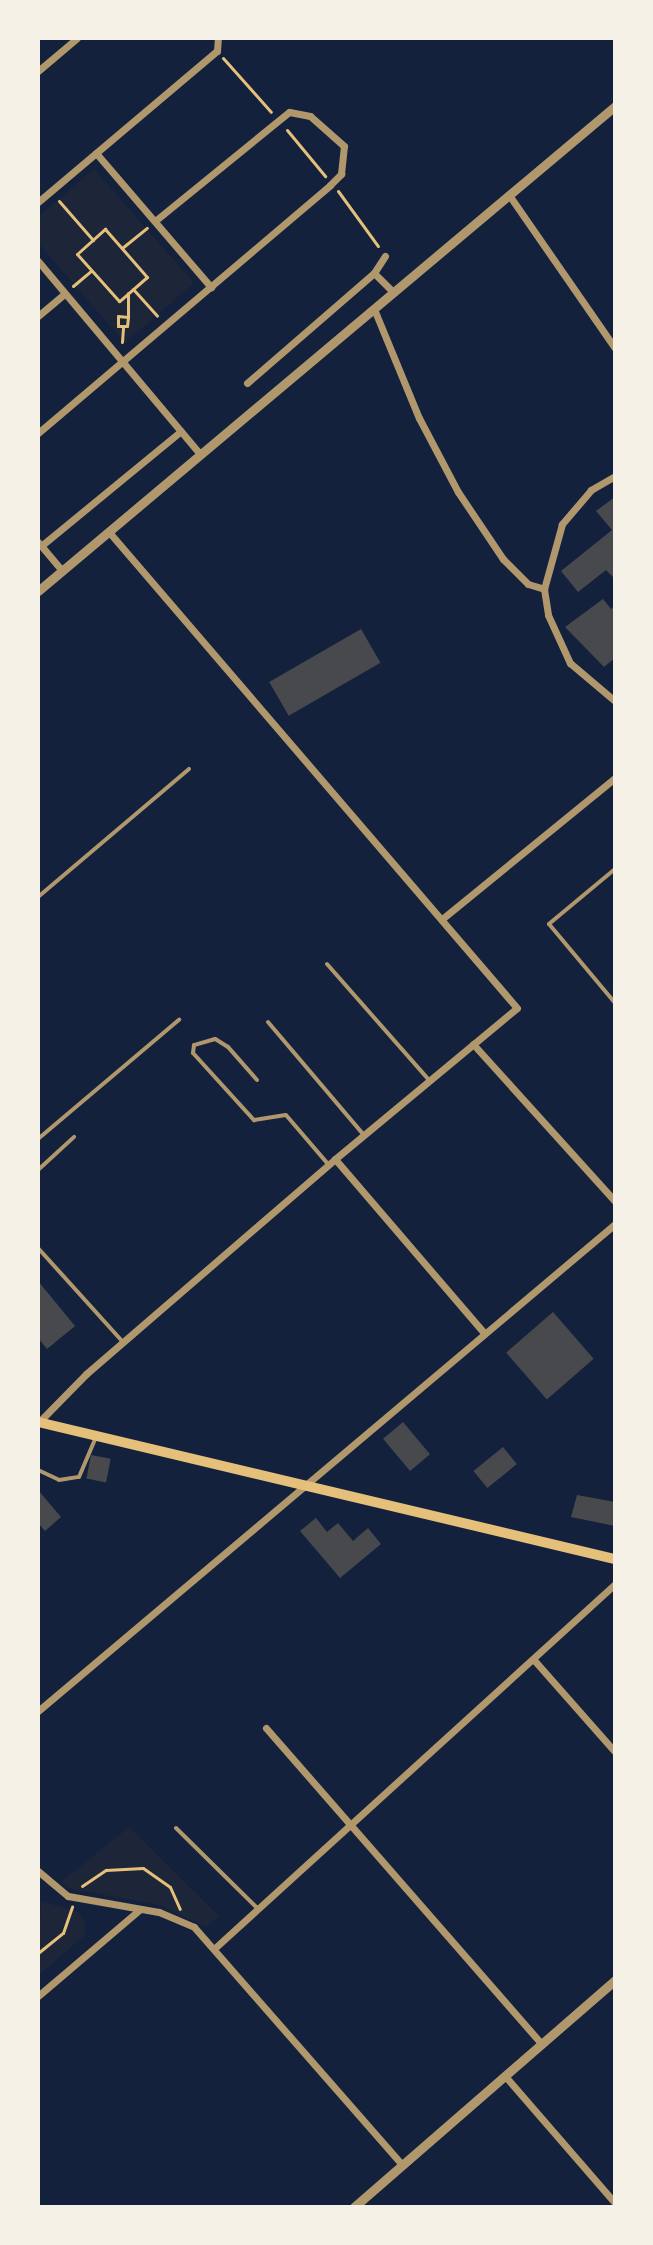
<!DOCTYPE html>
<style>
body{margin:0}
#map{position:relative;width:653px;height:2245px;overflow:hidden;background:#14213d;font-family:"PT Sans Narrow",sans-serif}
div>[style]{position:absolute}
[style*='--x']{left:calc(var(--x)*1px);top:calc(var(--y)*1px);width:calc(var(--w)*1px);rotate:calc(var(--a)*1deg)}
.green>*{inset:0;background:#1d2539}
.building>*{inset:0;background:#48494c;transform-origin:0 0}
.path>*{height:3px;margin:-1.5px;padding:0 1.5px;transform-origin:1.5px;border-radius:1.5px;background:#e5c07b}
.service>*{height:4px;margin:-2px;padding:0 2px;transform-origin:2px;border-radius:2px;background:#b1986c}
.minor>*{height:7px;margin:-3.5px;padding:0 3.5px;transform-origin:3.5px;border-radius:3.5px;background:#b1986c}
.tertiary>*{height:9px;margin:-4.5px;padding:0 4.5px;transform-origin:4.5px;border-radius:4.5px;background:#b1986c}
.secondary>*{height:10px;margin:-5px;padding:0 5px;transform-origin:5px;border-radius:5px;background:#e5c07b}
span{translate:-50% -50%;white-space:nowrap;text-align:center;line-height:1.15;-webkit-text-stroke:8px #f6f1e7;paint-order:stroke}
.frame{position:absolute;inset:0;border:40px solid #f6f1e7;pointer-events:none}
</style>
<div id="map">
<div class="green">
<div style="clip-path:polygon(94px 169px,194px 283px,125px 343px,38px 243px,38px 217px)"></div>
<div style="clip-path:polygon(129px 1827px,219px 1916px,206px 1927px,159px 1905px,67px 1888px,61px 1882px)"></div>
<div style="clip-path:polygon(41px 1901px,78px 1912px,85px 1921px,85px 1935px,38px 1976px)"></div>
</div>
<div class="building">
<div style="clip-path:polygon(615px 497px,615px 579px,606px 570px,578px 592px,561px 571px,612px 530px,596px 511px)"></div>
<div style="clip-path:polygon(603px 599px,611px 609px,615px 606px,615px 658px,604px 667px,565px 627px)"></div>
<div style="left:361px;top:629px;width:39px;height:106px;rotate:60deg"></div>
<div style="clip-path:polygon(38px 1281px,75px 1326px,47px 1349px,38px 1338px)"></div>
<div style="left:553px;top:1312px;width:62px;height:62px;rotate:49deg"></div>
<div style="left:403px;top:1422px;width:42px;height:26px;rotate:50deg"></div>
<div style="left:503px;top:1447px;width:22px;height:38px;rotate:51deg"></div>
<div style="left:91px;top:1455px;width:20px;height:24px;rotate:11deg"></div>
<div style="clip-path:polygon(38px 1490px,61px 1517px,45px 1531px,38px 1523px)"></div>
<div style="clip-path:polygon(577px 1495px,615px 1502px,615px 1526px,571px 1517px)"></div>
<div style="clip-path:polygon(316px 1518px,327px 1532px,338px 1523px,353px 1541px,368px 1528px,381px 1544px,340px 1578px,300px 1531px)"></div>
</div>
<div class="path">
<div style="--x:223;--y:58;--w:72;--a:48.4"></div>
<div style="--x:287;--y:130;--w:60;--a:50.4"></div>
<div style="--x:338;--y:191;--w:68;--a:54"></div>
<div style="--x:59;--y:201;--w:52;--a:48.9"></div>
<div style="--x:105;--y:229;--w:64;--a:48.8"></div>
<div style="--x:147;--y:277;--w:37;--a:139"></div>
<div style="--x:119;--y:301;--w:63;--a:-131.8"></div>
<div style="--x:77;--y:254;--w:38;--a:-42"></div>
<div style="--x:122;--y:248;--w:32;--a:-39"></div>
<div style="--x:73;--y:286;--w:23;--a:-40"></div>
<div style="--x:133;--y:289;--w:36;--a:48"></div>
<div style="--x:118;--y:316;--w:10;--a:6"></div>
<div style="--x:128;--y:317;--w:9;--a:96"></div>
<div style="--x:127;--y:326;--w:9;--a:180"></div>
<div style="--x:118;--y:326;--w:10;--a:-90"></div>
<div style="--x:128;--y:317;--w:24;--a:-90"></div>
<div style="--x:122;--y:342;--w:16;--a:-86"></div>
<div style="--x:82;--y:1886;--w:29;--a:-34"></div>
<div style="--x:106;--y:1870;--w:37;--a:-3"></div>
<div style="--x:143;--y:1868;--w:33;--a:35"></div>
<div style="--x:170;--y:1887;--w:24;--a:66"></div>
<div style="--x:38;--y:1953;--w:32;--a:-39"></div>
<div style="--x:63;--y:1933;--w:28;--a:-71"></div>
</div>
<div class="service">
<div style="--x:615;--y:869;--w:86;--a:140.2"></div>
<div style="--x:549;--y:924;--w:103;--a:50.1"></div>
<div style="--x:38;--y:897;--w:198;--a:-40.3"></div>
<div style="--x:327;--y:964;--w:154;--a:48.7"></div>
<div style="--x:268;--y:1022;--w:148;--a:49.7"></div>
<div style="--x:257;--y:1080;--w:44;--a:-131.3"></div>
<div style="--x:228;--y:1047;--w:15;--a:-148"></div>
<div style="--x:215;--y:1039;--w:22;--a:164"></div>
<div style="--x:194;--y:1045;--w:8;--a:97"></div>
<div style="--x:193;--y:1053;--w:91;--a:47.7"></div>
<div style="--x:254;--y:1120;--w:32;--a:-9"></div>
<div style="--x:286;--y:1115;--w:65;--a:49.4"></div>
<div style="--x:38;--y:1139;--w:185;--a:-40.2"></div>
<div style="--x:38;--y:1170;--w:49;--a:-42.5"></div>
<div style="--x:38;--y:1248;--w:125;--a:47.9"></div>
<div style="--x:38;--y:1470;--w:23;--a:25"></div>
<div style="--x:59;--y:1480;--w:20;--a:-9"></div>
<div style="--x:79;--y:1477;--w:43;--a:-67"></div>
<div style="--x:176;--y:1828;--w:114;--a:44.6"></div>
</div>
<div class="minor">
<div style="--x:38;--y:71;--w:51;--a:-40.2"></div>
<div style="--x:96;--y:153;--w:177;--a:49.4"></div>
<div style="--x:509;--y:195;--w:186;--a:55.3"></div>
<div style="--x:38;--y:202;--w:234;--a:-40.2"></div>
<div style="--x:217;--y:51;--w:13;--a:-86"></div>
<div style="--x:385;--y:256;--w:20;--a:123"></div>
<div style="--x:374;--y:273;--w:27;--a:45"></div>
<div style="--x:38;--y:261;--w:253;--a:50"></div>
<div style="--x:374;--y:309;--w:118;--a:67.6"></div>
<div style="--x:419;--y:418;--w:84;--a:62.2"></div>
<div style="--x:458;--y:492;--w:81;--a:56.1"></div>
<div style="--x:503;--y:559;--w:35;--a:45"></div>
<div style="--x:528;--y:584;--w:17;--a:17"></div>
<div style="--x:38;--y:316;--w:35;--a:-40"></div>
<div style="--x:247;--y:383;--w:168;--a:-40.9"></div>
<div style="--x:38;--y:433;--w:383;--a:-40.3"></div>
<div style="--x:330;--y:185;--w:16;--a:-45"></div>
<div style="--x:341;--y:174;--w:28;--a:-84"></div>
<div style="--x:344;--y:146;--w:45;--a:-138.6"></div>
<div style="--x:310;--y:116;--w:21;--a:-169"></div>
<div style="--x:289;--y:112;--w:173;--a:140.9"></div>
<div style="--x:615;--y:476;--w:28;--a:150"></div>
<div style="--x:591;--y:490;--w:45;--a:130.5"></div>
<div style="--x:562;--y:524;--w:67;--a:105.5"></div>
<div style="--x:544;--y:589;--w:26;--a:81"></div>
<div style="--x:548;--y:615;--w:53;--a:65.4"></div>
<div style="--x:570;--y:663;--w:59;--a:40.2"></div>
<div style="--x:38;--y:542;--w:38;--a:50"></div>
<div style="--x:41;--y:546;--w:181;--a:-39.4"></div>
<div style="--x:442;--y:919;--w:223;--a:-39.2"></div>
<div style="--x:473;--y:1044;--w:212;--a:47.9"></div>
<div style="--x:335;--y:1159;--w:230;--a:49.4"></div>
<div style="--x:38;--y:1423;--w:69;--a:-45.6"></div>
<div style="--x:86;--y:1374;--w:329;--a:-40.8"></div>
<div style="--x:335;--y:1159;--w:236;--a:-39.7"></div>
<div style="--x:517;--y:1008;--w:627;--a:-130.6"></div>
<div style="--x:534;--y:1660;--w:123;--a:48.6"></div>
<div style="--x:38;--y:1711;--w:755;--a:-40.17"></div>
<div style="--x:266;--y:1728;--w:420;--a:48.9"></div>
<div style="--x:38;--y:1871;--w:39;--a:40"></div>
<div style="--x:68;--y:1896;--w:92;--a:10"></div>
<div style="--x:159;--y:1912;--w:38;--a:23"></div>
<div style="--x:194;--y:1927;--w:316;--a:48.8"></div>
<div style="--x:216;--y:1947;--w:539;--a:-42.3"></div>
<div style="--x:38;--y:1996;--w:133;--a:-40.4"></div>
<div style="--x:505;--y:2076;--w:168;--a:49.1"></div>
</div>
<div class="tertiary">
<div style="--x:38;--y:591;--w:754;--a:-40.05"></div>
<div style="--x:354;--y:2207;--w:346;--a:-41"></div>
</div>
<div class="secondary">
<div style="--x:38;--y:1422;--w:593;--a:13.36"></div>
</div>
<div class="frame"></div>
</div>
